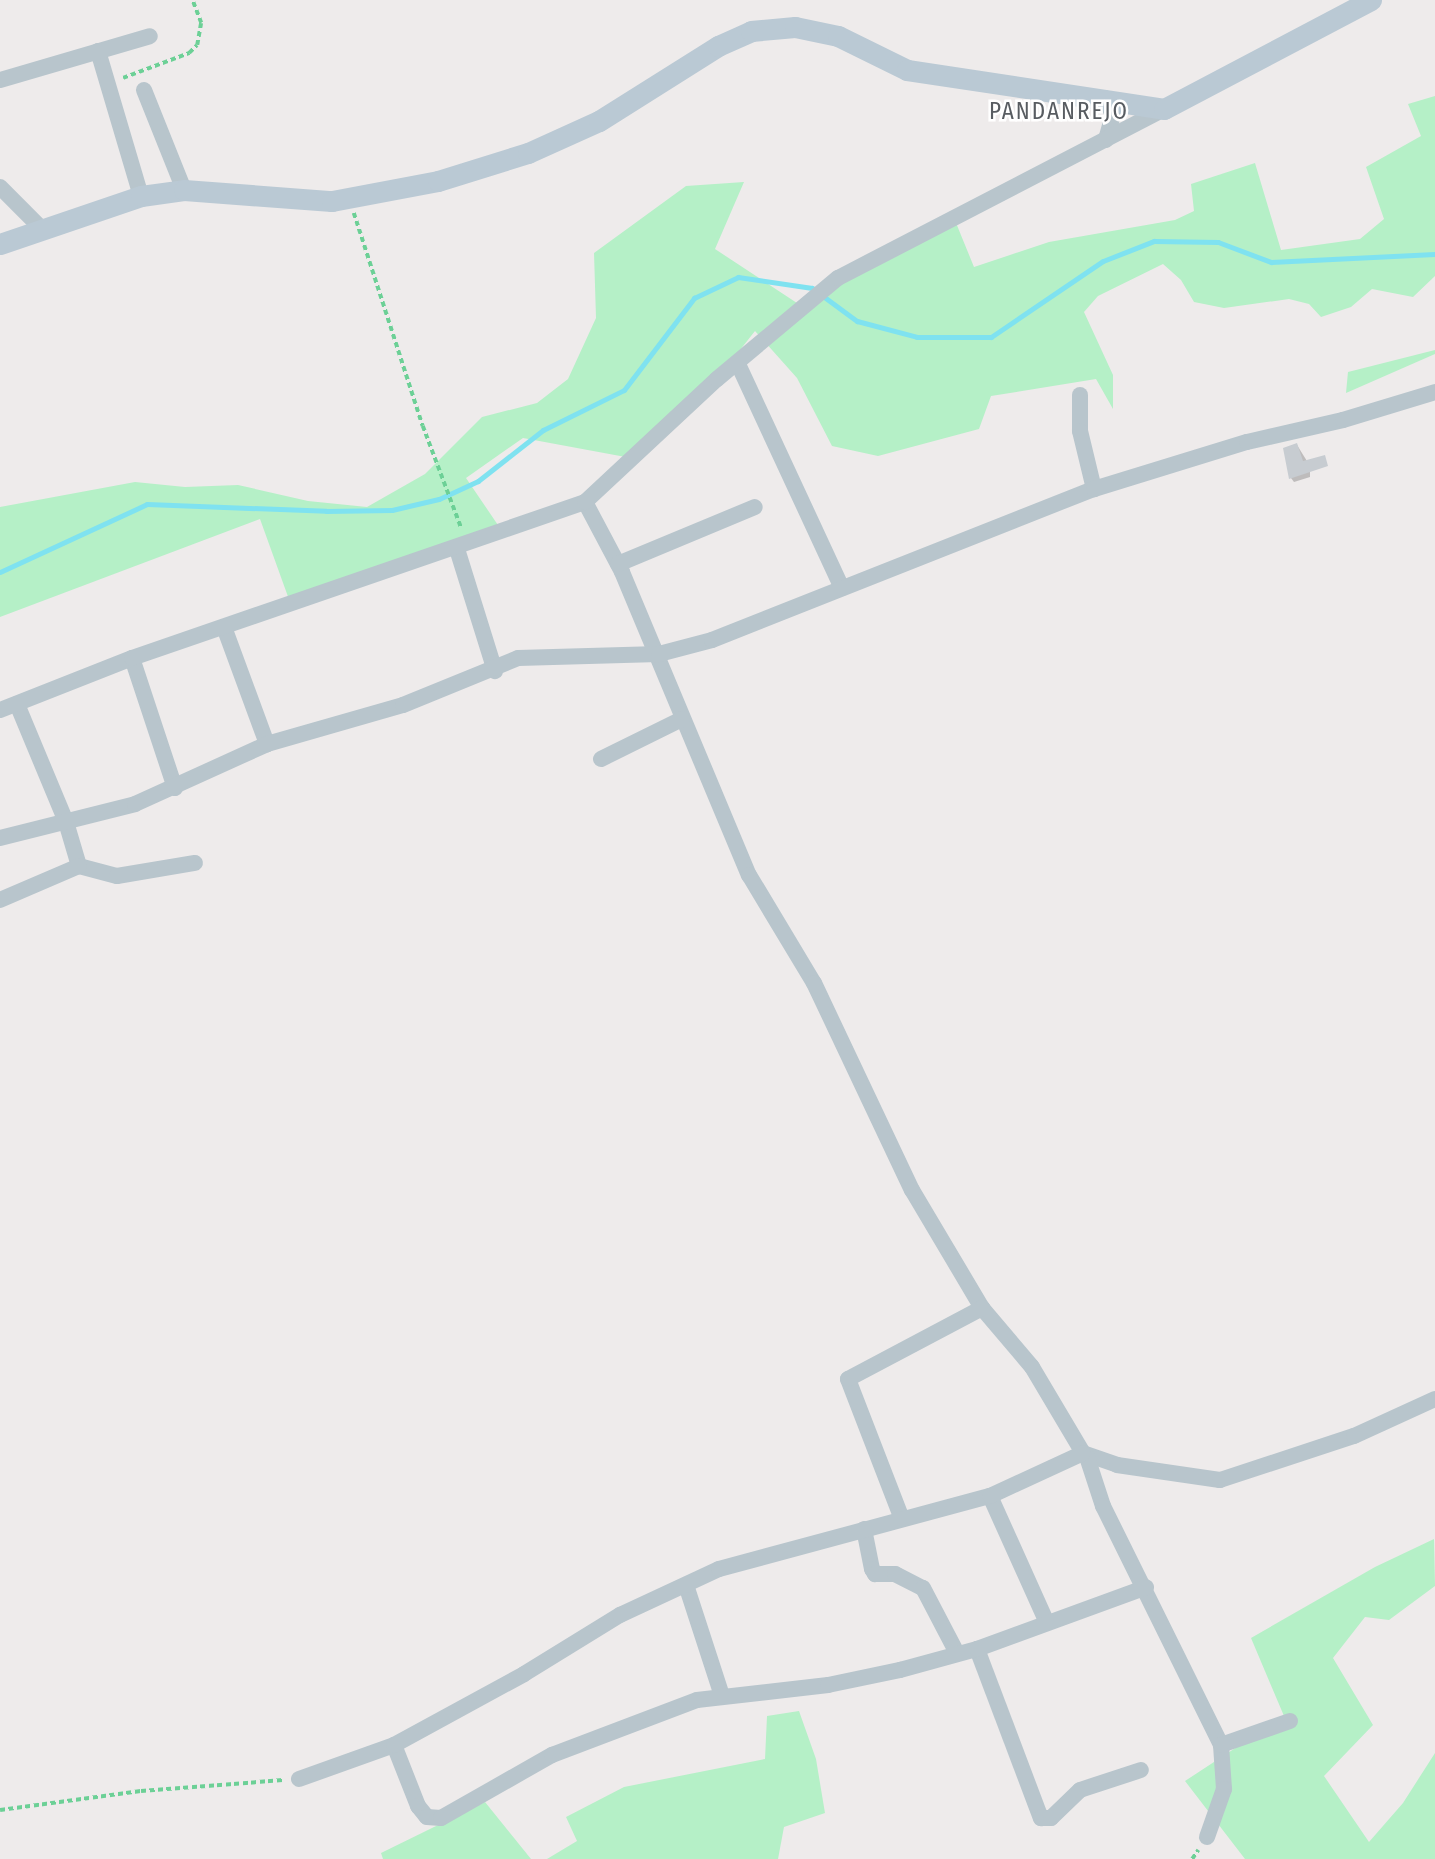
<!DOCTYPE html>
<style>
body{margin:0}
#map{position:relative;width:1435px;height:1859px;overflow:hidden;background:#eeebeb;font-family:"Fira Sans Condensed",sans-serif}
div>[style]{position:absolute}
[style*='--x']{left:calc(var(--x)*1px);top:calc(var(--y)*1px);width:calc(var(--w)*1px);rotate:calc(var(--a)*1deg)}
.green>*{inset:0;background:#b5f0c7}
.shadow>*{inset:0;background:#0003}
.stream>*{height:5px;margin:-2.5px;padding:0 2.5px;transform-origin:2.5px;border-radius:2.5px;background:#7fe2f0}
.building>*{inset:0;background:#c7ccd1}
.path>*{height:3.5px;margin-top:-1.75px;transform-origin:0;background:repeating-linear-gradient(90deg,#6cd096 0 5px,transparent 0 8.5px)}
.street>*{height:16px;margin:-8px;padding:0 8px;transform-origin:8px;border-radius:8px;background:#b8c5cc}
.secondary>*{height:21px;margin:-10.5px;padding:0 10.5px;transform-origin:10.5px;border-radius:10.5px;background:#bac9d4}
span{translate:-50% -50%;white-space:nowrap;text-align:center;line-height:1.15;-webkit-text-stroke:5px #fff;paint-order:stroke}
.quarter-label{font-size:23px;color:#585c61;letter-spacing:2px}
</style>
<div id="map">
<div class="green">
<div style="clip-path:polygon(1435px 96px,1435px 276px,1413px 297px,1372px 289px,1351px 307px,1321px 317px,1309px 304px,1289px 299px,1224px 308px,1194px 302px,1181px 280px,1163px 264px,1098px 296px,1084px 312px,1113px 375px,1113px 409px,1096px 379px,991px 396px,979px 429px,878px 456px,832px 446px,797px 378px,755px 331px,717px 379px,631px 458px,523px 438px,466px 478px,502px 531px,291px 605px,260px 519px,0 617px,0 507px,135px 482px,185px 487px,238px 485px,308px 501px,367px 507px,425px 474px,482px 417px,537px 403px,568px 379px,596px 318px,594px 253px,686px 186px,744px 182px,715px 249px,803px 307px,954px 218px,974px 267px,1049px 242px,1175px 220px,1194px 211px,1191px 184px,1255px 163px,1281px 250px,1360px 239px,1384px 219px,1366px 167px,1421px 136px,1408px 104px)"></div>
<div style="clip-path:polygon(1435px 350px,1435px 354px,1346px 393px,1348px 372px)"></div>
<div style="clip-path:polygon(1434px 1539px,1435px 1586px,1389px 1620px,1365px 1617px,1333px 1658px,1373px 1725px,1324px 1776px,1369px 1842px,1403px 1803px,1435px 1753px,1435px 1859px,1245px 1859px,1185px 1781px,1284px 1716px,1251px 1638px,1375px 1567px)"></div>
<div style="clip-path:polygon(799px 1711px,816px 1759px,825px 1813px,784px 1827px,778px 1859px,547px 1859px,577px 1841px,566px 1817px,624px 1787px,765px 1759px,767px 1716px)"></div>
<div style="clip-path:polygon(485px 1802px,531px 1859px,383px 1859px,381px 1853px)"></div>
</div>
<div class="shadow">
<div style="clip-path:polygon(1297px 445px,1310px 466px,1310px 477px,1294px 482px,1291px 478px)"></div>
</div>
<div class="stream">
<div style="--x:0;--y:572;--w:162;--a:-24.8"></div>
<div style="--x:147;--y:504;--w:179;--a:2.2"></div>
<div style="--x:326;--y:511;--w:66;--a:-0.9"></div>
<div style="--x:392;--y:510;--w:48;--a:-13.2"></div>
<div style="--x:439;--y:499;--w:43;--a:-24.8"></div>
<div style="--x:478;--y:481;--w:83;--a:-38.1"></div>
<div style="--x:543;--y:430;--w:90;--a:-26.3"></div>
<div style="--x:624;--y:390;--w:116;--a:-52.7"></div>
<div style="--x:694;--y:298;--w:49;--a:-25.5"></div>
<div style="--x:738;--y:277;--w:75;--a:8.5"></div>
<div style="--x:812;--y:288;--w:56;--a:36.3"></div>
<div style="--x:857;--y:321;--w:62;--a:14.9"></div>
<div style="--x:917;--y:337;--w:74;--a:0"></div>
<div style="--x:991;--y:337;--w:135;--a:-34.2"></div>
<div style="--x:1103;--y:261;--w:55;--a:-21.4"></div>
<div style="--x:1154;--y:241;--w:64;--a:0.9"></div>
<div style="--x:1218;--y:242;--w:57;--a:20.7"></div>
<div style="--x:1271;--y:262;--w:164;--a:-2.8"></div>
</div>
<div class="building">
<div style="clip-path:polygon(1297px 443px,1303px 461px,1325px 455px,1328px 466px,1289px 479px,1283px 448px)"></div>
</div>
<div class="path">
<div style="--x:123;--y:78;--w:71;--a:-20.7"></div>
<div style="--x:189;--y:53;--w:11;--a:-45"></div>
<div style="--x:197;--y:45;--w:22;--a:-80"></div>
<div style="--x:201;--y:23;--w:25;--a:-111"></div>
<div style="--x:354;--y:213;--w:224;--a:72.1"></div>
<div style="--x:423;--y:426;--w:108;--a:69.4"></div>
<div style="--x:0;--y:1810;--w:142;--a:-7.7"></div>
<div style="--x:141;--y:1791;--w:142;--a:-4.4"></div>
<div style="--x:1192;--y:1859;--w:11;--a:-56"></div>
</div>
<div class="street">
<div style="--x:98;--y:51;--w:151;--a:73.5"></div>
<div style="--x:0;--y:80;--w:156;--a:-16.3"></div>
<div style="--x:144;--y:90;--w:108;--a:68.2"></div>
<div style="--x:1105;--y:98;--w:19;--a:65"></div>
<div style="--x:1113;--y:115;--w:26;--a:106"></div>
<div style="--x:0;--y:187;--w:57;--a:45"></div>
<div style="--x:738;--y:364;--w:247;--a:65.1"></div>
<div style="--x:1080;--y:395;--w:36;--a:90"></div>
<div style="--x:1080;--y:431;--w:60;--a:76.4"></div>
<div style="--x:585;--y:502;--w:79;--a:62.1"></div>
<div style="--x:622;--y:572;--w:329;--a:67.3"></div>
<div style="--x:749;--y:875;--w:126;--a:59"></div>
<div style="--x:814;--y:983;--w:229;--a:64.7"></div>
<div style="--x:912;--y:1190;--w:137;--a:59.3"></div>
<div style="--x:982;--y:1308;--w:77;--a:49.7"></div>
<div style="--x:1032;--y:1367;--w:100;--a:59.3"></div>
<div style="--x:1083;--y:1453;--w:36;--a:19"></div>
<div style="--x:1117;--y:1465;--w:104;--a:8.3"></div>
<div style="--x:1220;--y:1480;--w:141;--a:-18.2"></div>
<div style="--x:1354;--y:1436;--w:89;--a:-24.6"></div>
<div style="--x:457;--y:549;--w:128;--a:72.7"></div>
<div style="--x:618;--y:564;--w:148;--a:-22.6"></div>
<div style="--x:224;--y:627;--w:125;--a:69.8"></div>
<div style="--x:132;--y:658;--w:137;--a:71.7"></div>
<div style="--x:17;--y:704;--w:128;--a:67.4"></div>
<div style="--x:66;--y:822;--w:46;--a:73.5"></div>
<div style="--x:79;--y:866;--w:39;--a:15"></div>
<div style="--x:117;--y:876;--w:79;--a:-9.5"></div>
<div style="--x:0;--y:710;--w:142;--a:-21.5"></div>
<div style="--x:132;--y:658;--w:479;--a:-19"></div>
<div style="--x:585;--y:502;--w:180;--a:-43"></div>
<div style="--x:717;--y:379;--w:158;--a:-39.9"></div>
<div style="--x:838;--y:278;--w:367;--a:-27.4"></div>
<div style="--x:601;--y:759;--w:90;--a:-26.3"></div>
<div style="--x:0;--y:838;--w:139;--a:-14.1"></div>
<div style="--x:135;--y:804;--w:145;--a:-24.4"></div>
<div style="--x:267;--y:744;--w:141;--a:-16"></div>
<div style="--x:403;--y:705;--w:124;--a:-22.2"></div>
<div style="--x:518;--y:658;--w:141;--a:-1.6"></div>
<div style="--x:659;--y:654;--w:55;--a:-14.8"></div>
<div style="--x:712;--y:640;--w:411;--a:-21.6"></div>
<div style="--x:1094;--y:489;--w:160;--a:-17.1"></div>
<div style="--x:1247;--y:442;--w:98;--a:-12.9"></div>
<div style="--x:1343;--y:420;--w:96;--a:-16.9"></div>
<div style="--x:0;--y:900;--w:86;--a:-23.3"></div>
<div style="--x:1087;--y:1457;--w:52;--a:71.9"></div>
<div style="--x:1103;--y:1506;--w:267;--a:63.7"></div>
<div style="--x:1221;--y:1745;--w:44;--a:86.1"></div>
<div style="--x:1224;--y:1789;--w:51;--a:109.5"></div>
<div style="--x:990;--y:1496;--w:139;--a:65.8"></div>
<div style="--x:902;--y:1519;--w:150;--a:-111.1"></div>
<div style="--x:848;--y:1379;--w:152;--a:-27.9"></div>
<div style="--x:864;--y:1529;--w:41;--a:78.7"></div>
<div style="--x:872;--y:1569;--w:6;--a:59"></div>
<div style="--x:875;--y:1574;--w:20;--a:0"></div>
<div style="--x:895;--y:1574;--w:31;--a:27"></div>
<div style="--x:923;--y:1588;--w:73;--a:62.4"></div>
<div style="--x:686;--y:1585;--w:117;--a:72"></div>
<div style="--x:977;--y:1649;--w:181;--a:69.3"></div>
<div style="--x:1041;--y:1818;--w:10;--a:0"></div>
<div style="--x:1051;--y:1818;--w:40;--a:-44"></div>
<div style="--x:1080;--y:1790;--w:64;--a:-18.2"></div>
<div style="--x:394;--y:1745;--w:66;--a:68.5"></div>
<div style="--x:418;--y:1806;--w:14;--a:51"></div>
<div style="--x:427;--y:1817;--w:14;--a:4"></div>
<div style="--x:441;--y:1818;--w:128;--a:-29.6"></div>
<div style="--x:552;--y:1755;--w:155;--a:-20.8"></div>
<div style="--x:697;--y:1700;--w:132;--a:-6.5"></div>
<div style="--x:828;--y:1685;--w:74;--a:-11.8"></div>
<div style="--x:900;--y:1670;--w:80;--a:-15.3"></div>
<div style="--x:977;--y:1649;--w:180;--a:-20.1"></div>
<div style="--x:1221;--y:1745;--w:73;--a:-19.2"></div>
<div style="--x:299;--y:1779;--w:101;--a:-19.7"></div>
<div style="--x:394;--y:1745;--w:148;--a:-28.6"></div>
<div style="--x:524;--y:1674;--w:113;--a:-31.6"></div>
<div style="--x:620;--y:1615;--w:109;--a:-24.9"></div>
<div style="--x:719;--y:1569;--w:281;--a:-15.1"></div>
<div style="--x:990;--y:1496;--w:102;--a:-24.8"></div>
</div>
<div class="secondary">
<div style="--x:0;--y:244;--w:149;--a:-18.8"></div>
<div style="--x:141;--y:196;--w:43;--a:-7.9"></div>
<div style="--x:184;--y:190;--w:148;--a:4.3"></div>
<div style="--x:332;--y:201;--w:108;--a:-10.7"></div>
<div style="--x:438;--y:181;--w:94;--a:-17.3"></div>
<div style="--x:528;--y:153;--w:78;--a:-24.3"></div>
<div style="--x:599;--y:121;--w:141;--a:-32.2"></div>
<div style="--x:718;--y:46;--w:36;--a:-24"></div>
<div style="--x:751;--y:31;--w:44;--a:-5.2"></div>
<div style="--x:795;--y:27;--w:44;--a:11.8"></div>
<div style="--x:838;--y:36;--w:77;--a:26.2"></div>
<div style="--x:907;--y:70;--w:260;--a:8.6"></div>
<div style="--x:1164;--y:109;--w:234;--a:-27.8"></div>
</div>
<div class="quarter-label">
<span style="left:1059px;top:111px">PANDANREJO</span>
</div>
</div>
